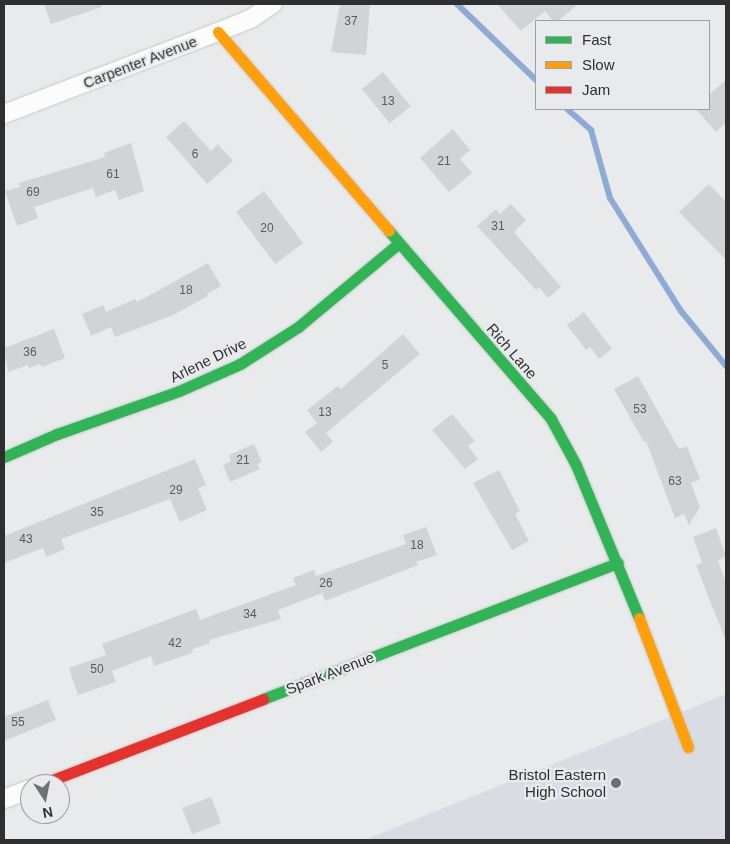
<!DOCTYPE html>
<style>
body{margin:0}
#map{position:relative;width:730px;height:844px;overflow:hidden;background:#e9eaec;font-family:Helvetica,sans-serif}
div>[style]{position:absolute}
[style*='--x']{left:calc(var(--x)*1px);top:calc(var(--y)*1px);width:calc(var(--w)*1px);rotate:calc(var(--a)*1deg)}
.built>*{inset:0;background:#d9dde3}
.stream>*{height:6px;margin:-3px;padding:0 3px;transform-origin:3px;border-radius:3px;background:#8eabd6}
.building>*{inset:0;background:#d2d3d5;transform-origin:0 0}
.roads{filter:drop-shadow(0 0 1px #c6c7c8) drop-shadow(0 0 1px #c6c7c8)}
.street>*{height:18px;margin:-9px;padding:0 9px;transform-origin:9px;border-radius:9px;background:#fcfcfc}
.fast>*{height:11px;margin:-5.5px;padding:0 5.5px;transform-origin:5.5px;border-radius:5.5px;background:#30b455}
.slow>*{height:11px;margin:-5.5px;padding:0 5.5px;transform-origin:5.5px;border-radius:5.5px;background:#ff9f0a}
.jam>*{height:11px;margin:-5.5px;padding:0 5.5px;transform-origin:5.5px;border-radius:5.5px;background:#e5322d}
.dots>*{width:14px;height:14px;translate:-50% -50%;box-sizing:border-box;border:2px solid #e8eaed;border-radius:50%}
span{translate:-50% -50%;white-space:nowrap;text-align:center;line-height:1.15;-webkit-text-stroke:4.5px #e8eaed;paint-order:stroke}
.number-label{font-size:12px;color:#5a5a5b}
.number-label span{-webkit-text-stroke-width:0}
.street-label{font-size:15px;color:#2f2f30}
.poi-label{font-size:15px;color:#2f2f30}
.right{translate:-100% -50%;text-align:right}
.frame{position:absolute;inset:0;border:5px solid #2f2f30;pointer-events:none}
.legend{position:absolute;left:535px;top:20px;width:175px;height:90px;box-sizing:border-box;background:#e8eaed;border:1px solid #9e9fa1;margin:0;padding:6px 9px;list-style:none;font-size:15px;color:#2f2f30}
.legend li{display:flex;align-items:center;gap:10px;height:25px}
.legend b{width:25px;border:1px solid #9e9fa1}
.north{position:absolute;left:20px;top:774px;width:50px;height:50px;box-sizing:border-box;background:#e8eaed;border:1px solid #9e9fa1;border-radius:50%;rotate:169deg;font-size:14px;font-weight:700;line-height:20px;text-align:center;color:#2f2f30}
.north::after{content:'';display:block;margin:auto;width:18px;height:22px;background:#707072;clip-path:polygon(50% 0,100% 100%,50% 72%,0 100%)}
</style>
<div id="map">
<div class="built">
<div style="clip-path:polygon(726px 694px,726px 840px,364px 840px,648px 726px)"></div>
</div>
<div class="stream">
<div style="--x:457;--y:4;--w:110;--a:43.9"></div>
<div style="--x:567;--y:109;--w:32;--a:41"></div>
<div style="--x:591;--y:130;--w:71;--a:74.4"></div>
<div style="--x:610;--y:198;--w:133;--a:57.9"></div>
<div style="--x:681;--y:311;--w:71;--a:50.7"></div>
</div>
<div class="building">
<div style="clip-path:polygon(44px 4px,102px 4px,102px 7px,51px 24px)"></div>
<div style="clip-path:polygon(340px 4px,370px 4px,366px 55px,331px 52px)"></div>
<div style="clip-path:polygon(497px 4px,578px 4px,558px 21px,553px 21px,545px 11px,521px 31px)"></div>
<div style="left:383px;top:72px;width:44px;height:27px;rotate:51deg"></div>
<div style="clip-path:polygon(726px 80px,726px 123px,716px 132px,696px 109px,709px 109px,709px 95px)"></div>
<div style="clip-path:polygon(184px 121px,211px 151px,218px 144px,233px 161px,207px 184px,166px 137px)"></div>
<div style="clip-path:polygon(453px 129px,470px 150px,460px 159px,472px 173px,449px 192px,420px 158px)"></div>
<div style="clip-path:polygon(131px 143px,144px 191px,119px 200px,115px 190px,96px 197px,93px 188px,34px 207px,38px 218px,17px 226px,5px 191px,20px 187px,19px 183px,105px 157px,104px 153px)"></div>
<div style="clip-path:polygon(709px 184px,726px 202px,726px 260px,679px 212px)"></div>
<div style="left:264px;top:191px;width:65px;height:35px;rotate:53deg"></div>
<div style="clip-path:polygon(511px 204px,526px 220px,514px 232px,561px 287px,548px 298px,539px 287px,536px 290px,477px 226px,496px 209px,500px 214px)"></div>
<div style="clip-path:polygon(208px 263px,221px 286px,207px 294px,208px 296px,173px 315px,115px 337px,111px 327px,91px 336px,82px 314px,103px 305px,106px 312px,135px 299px,137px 302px)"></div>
<div style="clip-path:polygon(584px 312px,612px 349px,599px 359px,590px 347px,586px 350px,567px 325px)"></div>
<div style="clip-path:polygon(54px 329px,65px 358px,42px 367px,40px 364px,29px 368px,28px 365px,8px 372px,4px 348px)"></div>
<div style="clip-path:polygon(403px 334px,420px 354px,326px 433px,333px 442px,321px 452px,305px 432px,317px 423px,307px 410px,338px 386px,341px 389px)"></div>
<div style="clip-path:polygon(638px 376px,679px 449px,687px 446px,700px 479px,691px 483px,700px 507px,689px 525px,684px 514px,675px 518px,646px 441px,644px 442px,614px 389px)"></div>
<div style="clip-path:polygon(452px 414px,475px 441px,468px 446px,478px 459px,465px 469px,432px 430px)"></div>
<div style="clip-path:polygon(254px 444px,262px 462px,257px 464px,260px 469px,230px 482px,223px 465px,231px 461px,229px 455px)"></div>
<div style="clip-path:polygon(195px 459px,206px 485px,198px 488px,207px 510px,180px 522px,170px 499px,61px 539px,65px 549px,46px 557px,43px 548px,4px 563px,4px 536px)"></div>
<div style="clip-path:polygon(499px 470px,520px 511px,515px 514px,529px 541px,512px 550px,473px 483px)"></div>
<div style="clip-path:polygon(426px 527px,437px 555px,416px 562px,418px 565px,325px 601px,322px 593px,278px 610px,281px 619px,209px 640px,210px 643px,193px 649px,192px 653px,154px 666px,151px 656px,112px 671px,116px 682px,78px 695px,69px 668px,106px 655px,102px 644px,196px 609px,200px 620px,296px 585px,293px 578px,314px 570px,316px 576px,406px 544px,403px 535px)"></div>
<div style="clip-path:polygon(716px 528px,726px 556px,718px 561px,726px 583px,725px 639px,696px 565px,702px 563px,693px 537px)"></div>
<div style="clip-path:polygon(48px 700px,56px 720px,4px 741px,4px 717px)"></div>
<div style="left:211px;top:797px;width:28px;height:31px;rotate:69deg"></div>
</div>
<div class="roads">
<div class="street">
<div style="--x:4;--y:114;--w:229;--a:-21"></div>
<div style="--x:218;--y:32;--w:37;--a:-22"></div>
<div style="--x:252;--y:18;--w:25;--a:-34"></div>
<div style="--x:4;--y:799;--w:28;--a:-21"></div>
</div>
<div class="fast">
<div style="--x:389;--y:231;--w:248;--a:49.2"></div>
<div style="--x:551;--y:419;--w:52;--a:61.5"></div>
<div style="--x:576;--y:465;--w:165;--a:67.6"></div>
<div style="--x:4;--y:457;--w:58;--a:-23.5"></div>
<div style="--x:57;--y:434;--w:129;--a:-19.4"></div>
<div style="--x:179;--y:391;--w:67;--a:-23.9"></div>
<div style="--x:240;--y:364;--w:69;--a:-32.5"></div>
<div style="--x:298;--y:327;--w:131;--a:-39.7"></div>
<div style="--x:263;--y:699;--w:380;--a:-21"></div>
</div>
<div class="slow">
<div style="--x:218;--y:32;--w:262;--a:49.3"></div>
<div style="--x:639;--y:618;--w:138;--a:69.2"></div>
</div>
<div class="jam">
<div style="--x:42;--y:784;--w:237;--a:-21"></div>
</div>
</div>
<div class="dots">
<div style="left:616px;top:783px;background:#707072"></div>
</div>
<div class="number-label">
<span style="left:351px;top:22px">37</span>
<span style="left:388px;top:102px">13</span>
<span style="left:195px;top:155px">6</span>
<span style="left:444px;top:162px">21</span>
<span style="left:113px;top:175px">61</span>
<span style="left:33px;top:193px">69</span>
<span style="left:498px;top:227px">31</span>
<span style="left:267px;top:229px">20</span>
<span style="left:186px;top:291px">18</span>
<span style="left:30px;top:353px">36</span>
<span style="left:385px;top:366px">5</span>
<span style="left:640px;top:410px">53</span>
<span style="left:325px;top:413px">13</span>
<span style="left:243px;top:461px">21</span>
<span style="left:675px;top:482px">63</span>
<span style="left:176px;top:491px">29</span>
<span style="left:97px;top:513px">35</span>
<span style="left:26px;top:540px">43</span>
<span style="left:417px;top:546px">18</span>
<span style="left:326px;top:584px">26</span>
<span style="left:250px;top:615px">34</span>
<span style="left:175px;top:644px">42</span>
<span style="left:97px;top:670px">50</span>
<span style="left:18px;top:723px">55</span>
</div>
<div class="street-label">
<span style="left:140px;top:62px;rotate:-21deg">Carpenter Avenue</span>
<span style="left:512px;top:351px;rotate:49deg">Rich Lane</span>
<span style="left:208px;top:360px;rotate:-26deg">Arlene Drive</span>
<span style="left:330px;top:673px;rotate:-21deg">Spark Avenue</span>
</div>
<div class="poi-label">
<span class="right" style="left:606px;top:783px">Bristol Eastern<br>High School</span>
</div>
<div class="frame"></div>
<ul class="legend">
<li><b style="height:6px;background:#30b455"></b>Fast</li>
<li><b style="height:6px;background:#ff9f0a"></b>Slow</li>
<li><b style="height:6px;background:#e5322d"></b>Jam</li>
</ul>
<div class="north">N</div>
</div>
